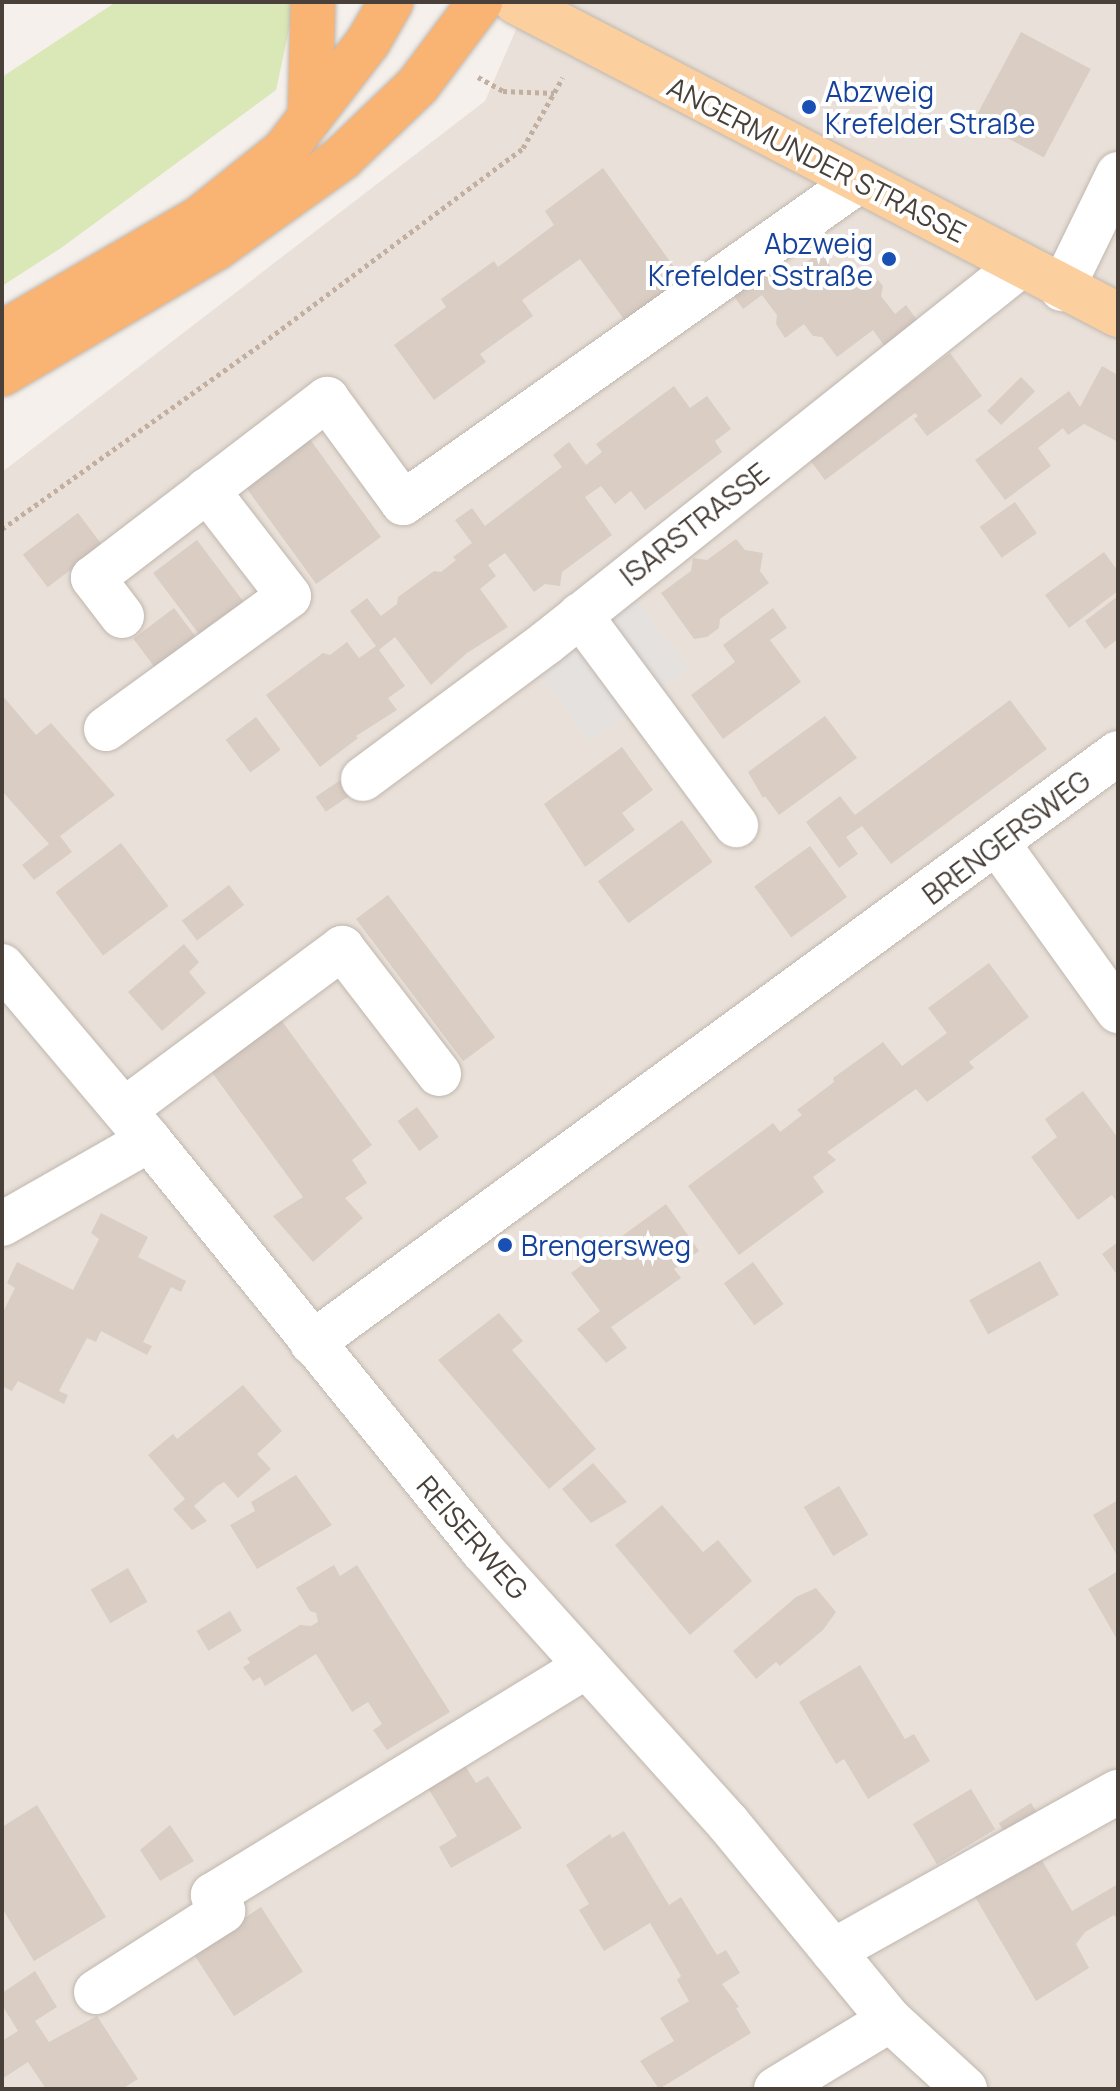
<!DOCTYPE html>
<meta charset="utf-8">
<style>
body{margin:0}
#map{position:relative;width:1120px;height:2091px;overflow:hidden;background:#f5f0eb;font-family:Manrope,sans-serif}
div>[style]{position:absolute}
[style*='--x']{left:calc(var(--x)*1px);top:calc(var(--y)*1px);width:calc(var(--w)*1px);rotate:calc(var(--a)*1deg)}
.residential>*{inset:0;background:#e9e1d9}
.green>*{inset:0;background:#dae7b6}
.parking>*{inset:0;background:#e4e1df;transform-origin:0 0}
.building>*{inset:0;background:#d9cdc4;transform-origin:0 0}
.path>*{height:5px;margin-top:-2.5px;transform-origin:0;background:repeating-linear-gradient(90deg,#c2af9f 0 4px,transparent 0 8px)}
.roads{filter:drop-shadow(0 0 2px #c0b6ae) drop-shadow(0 0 2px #c0b6ae)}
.minor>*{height:44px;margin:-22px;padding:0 22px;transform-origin:22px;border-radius:22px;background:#fff}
.major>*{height:44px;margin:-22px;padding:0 22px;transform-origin:22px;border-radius:22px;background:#fbd09e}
.highway>*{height:44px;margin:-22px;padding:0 22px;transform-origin:22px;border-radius:22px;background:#f9b372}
.dots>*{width:22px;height:22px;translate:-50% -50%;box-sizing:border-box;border:4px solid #fff;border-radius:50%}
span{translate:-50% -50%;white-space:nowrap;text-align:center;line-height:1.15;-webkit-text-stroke:8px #fff;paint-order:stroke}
.transit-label{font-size:28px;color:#164399}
.left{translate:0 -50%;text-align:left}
.right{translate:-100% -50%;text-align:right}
.street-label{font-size:28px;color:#494039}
.frame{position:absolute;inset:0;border:4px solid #494039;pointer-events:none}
</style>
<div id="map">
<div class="residential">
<div style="clip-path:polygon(528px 2px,1118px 2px,1118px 2089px,2px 2089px,2px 472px,485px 101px)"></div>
</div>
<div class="green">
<div style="clip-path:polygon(116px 2px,295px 2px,276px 90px,61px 248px,2px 286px,2px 77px)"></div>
</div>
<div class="parking">
<div style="left:628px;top:589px;width:99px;height:122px;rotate:53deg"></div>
</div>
<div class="building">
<div style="left:1021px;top:32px;width:79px;height:100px;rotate:28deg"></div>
<div style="clip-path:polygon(603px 168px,684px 281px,626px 322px,580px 259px,522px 300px,533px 316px,480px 354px,486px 362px,434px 400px,394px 345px,446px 307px,441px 299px,494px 261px,498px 267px,554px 225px,545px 211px)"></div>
<div style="clip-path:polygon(820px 252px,834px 271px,845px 274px,853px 285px,867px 275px,875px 276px,883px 286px,881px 296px,895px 314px,906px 305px,923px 328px,890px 354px,873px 330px,837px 357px,822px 337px,813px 336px,804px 324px,785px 338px,776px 324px,777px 315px,762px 295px,743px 309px,726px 285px,765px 257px,782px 280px)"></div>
<div style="clip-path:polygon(950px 353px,982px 396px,927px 436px,914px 419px,918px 416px,915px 413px,825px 480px,809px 459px)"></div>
<div style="clip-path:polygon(1102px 366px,1118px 375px,1118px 442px,1084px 424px,1068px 435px,1063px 428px,1038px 448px,1051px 466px,1005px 500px,975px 460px,1069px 391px,1080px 407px)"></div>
<div style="left:1021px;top:377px;width:20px;height:48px;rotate:45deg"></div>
<div style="clip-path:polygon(674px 386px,690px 408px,707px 396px,731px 429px,715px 441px,722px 452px,645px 510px,631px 491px,615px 504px,601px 486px,585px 497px,612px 535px,562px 572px,560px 586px,545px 584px,534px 592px,505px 553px,488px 565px,496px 576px,480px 589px,508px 627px,467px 653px,431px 685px,395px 637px,379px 650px,405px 686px,388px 698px,397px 710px,356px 736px,358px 738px,320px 767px,266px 695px,323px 653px,330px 655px,347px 642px,359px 658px,376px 646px,350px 611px,367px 598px,381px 616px,397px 604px,398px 597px,434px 571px,441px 572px,456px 560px,453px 557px,472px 543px,455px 520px,472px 508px,485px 526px,562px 467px,553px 455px,569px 442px,586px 465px,602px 452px,596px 444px)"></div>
<div style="left:301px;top:427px;width:136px;height:80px;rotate:54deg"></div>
<div style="left:1015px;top:502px;width:38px;height:43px;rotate:55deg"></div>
<div style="left:78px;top:513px;width:41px;height:69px;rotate:53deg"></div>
<div style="clip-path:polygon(736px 539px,745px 550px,763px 553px,760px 571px,769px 583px,720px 619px,719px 628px,707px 637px,694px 639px,661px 593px,691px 571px,693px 558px,707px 560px)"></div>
<div style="left:197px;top:540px;width:82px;height:55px;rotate:53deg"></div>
<div style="clip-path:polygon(1104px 552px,1118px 571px,1118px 591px,1069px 628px,1045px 595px)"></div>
<div style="clip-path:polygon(1118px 596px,1118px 639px,1105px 649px,1085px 621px)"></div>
<div style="left:174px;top:608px;width:40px;height:51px;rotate:53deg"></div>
<div style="clip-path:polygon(773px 608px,787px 628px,770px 640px,801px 682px,723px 739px,691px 695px,735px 662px,723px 645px)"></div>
<div style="clip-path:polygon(2px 695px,36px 735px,51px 723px,115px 795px,60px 836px,72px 852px,34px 880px,22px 865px,49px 844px,2px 791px)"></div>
<div style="clip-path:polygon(1010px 700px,1047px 749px,891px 864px,862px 826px,846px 837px,858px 854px,839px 868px,806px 822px,840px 796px,855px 815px)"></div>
<div style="clip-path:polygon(825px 716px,857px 758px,779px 815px,765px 796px,763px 798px,748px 772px)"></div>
<div style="left:256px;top:717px;width:41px;height:38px;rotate:53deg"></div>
<div style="clip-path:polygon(622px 747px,653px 790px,622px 813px,635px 830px,585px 867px,544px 804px)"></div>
<div style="left:348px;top:775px;width:18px;height:39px;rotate:56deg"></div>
<div style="left:682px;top:820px;width:52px;height:104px;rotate:54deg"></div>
<div style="left:121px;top:843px;width:79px;height:82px;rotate:53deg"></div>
<div style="left:810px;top:846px;width:63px;height:69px;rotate:54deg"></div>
<div style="left:229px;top:885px;width:25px;height:59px;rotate:53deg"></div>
<div style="left:388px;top:895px;width:178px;height:40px;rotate:53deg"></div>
<div style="clip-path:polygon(184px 944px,199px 962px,189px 972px,206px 993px,162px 1031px,128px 992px)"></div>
<div style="clip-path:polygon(989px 963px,1029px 1017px,969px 1062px,974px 1068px,927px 1102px,916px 1089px,827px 1152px,836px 1160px,813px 1177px,824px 1192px,739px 1255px,688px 1186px,773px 1123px,780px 1132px,802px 1115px,797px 1110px,834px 1082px,833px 1078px,883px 1042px,902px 1066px,925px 1049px,947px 1033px,928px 1008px)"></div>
<div style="clip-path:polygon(279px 1017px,372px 1145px,352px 1160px,367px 1183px,345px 1198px,363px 1218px,313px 1262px,273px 1216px,303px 1197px,208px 1067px)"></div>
<div style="clip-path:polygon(1083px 1091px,1118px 1138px,1118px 1203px,1112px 1195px,1078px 1220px,1031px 1157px,1057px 1137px,1045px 1119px)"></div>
<div style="left:417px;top:1107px;width:37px;height:24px;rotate:54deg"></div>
<div style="clip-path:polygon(666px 1204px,699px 1251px,674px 1269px,681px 1278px,611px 1327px,627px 1348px,606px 1363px,577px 1329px,600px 1311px,571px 1273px)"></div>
<div style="clip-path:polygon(101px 1213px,148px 1237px,138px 1257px,186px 1281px,181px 1292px,171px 1287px,143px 1342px,152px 1346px,147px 1355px,101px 1331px,96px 1342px,87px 1338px,59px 1391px,68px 1395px,64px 1404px,18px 1381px,12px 1391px,4px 1387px,2px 1390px,2px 1314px,15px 1288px,7px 1283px,17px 1262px,73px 1290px,99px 1239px,91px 1233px)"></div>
<div style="clip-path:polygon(1118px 1242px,1118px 1276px,1102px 1254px)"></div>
<div style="left:1040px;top:1261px;width:39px;height:81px;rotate:61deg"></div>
<div style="left:753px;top:1262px;width:52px;height:36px;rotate:54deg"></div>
<div style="clip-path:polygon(499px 1313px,523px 1341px,512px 1350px,596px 1449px,549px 1489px,438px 1360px)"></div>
<div style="clip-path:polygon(243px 1385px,282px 1431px,257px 1454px,271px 1469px,238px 1498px,224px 1482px,217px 1486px,194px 1506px,207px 1521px,192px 1530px,173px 1509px,185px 1499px,148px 1455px,173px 1434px,177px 1439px)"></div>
<div style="clip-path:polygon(593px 1463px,627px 1502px,591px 1523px,562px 1489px)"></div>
<div style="clip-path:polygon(296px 1475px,332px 1525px,257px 1569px,230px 1525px,255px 1511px,251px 1502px)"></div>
<div style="left:839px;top:1486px;width:57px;height:41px;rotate:59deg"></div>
<div style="clip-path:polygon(1118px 1500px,1118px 1557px,1093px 1515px)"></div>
<div style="clip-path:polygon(662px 1505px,703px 1552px,718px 1540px,752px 1581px,690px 1635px,615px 1545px)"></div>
<div style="clip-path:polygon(334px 1565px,340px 1576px,357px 1565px,450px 1712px,387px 1750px,373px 1730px,382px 1724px,368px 1702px,352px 1712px,316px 1654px,265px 1686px,260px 1677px,253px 1681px,243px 1667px,250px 1663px,247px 1658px,300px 1625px,311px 1626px,318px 1622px,316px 1613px,310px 1611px,296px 1588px)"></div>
<div style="left:128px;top:1568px;width:39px;height:43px;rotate:60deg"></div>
<div style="clip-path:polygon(1118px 1571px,1118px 1641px,1088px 1589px)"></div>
<div style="clip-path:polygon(816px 1588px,836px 1612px,823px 1630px,780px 1666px,776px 1662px,756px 1679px,733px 1651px,796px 1597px)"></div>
<div style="left:230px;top:1611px;width:23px;height:39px;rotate:59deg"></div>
<div style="clip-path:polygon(860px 1665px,905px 1739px,914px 1734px,930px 1761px,868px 1799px,844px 1759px,836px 1764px,799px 1702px)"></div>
<div style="clip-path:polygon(465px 1766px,476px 1783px,488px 1776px,522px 1828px,451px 1868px,439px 1847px,457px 1836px,428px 1788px)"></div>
<div style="left:971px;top:1789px;width:47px;height:68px;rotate:59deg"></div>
<div style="left:1031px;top:1803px;width:25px;height:38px;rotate:58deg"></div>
<div style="clip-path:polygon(37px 1805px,106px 1917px,34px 1961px,2px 1908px,2px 1827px)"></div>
<div style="clip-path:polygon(170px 1825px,194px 1861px,160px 1881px,140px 1850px)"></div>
<div style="clip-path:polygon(624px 1831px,669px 1905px,681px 1897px,717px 1955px,726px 1950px,740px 1973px,722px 1984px,739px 2007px,736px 2008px,751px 2033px,659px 2089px,640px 2061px,674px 2041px,660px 2018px,689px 2001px,677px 1980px,681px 1976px,650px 1923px,604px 1951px,579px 1910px,589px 1904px,566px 1865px,610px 1834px,612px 1838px)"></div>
<div style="clip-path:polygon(1037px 1852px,1072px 1911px,1118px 1884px,1118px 1921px,1114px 1915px,1085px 1932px,1076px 1944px,1089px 1968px,1036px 2001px,971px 1890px)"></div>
<div style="left:261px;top:1907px;width:77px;height:82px;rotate:57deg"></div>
<div style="clip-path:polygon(35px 1971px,57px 2007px,35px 2021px,49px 2042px,97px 2016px,138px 2079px,122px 2089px,46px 2089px,28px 2062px,2px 2079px,2px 2041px,18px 2031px,2px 2005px,2px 1993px)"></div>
</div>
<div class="path">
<div style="--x:478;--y:77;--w:29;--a:29"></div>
<div style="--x:503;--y:91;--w:51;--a:2.2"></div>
<div style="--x:2;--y:529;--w:312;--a:-35.5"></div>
<div style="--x:256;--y:348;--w:334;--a:-36.8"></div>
<div style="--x:523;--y:148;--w:81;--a:-60.6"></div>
</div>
<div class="roads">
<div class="minor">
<div style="--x:1062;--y:289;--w:128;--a:-64"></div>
<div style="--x:580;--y:615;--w:262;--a:53.4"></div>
<div style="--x:122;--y:616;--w:48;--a:-127.3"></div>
<div style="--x:93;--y:578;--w:295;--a:-37.4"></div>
<div style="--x:327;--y:399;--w:129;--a:53.8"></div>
<div style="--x:403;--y:503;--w:558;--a:-35.23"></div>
<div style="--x:106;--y:729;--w:226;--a:-36"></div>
<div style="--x:289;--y:596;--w:134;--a:-127.7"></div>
<div style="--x:363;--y:779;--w:228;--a:-36.6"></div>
<div style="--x:546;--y:643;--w:607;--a:-38.51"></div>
<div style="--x:998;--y:844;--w:206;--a:54.3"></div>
<div style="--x:2;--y:966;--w:228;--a:49.8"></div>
<div style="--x:149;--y:1140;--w:530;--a:50.9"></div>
<div style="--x:483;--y:1551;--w:366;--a:48"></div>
<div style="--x:728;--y:1823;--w:255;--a:50.6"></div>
<div style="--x:890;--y:2020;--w:102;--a:42.6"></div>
<div style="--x:124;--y:1110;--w:272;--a:-36.6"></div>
<div style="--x:342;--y:948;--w:159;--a:52.4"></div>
<div style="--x:2;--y:1224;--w:169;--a:-29.7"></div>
<div style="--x:312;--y:1343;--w:999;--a:-36.2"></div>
<div style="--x:833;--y:1951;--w:326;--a:-29.2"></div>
<div style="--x:96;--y:1992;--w:151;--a:-32.5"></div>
<div style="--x:223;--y:1911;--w:19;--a:-122"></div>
<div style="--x:213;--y:1895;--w:438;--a:-31.5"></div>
<div style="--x:776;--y:2089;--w:133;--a:-31.2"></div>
</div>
<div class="major">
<div style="--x:516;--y:2;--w:679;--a:27.47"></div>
</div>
<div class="highway">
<div style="--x:310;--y:117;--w:115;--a:-88.5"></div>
<div style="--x:2;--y:333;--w:228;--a:-30.1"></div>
<div style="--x:199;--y:219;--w:109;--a:-38.7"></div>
<div style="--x:284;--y:151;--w:138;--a:-52.4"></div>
<div style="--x:368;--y:42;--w:46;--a:-60.1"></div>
<div style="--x:2;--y:374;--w:248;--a:-30.5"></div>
<div style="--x:216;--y:248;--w:155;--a:-35.5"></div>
<div style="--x:342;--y:158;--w:105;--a:-43.8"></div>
<div style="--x:418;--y:85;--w:104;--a:-53.2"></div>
</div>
</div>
<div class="dots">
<div style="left:809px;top:107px;background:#1a4fb4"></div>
<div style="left:889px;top:259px;background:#1a4fb4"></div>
<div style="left:505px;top:1245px;background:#1a4fb4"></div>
</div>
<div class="transit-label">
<span class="left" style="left:825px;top:107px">Abzweig<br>Krefelder Straße</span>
<span class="right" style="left:873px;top:259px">Abzweig<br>Krefelder Sstraße</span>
<span class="left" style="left:521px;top:1245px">Brengersweg</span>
</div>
<div class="street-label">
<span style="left:817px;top:159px;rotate:27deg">ANGERMUNDER STRASSE</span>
<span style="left:694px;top:524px;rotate:-38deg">ISARSTRASSE</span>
<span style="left:1006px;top:837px;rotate:-37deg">BRENGERSWEG</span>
<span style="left:473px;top:1537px;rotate:49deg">REISERWEG</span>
</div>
<div class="frame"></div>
</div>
